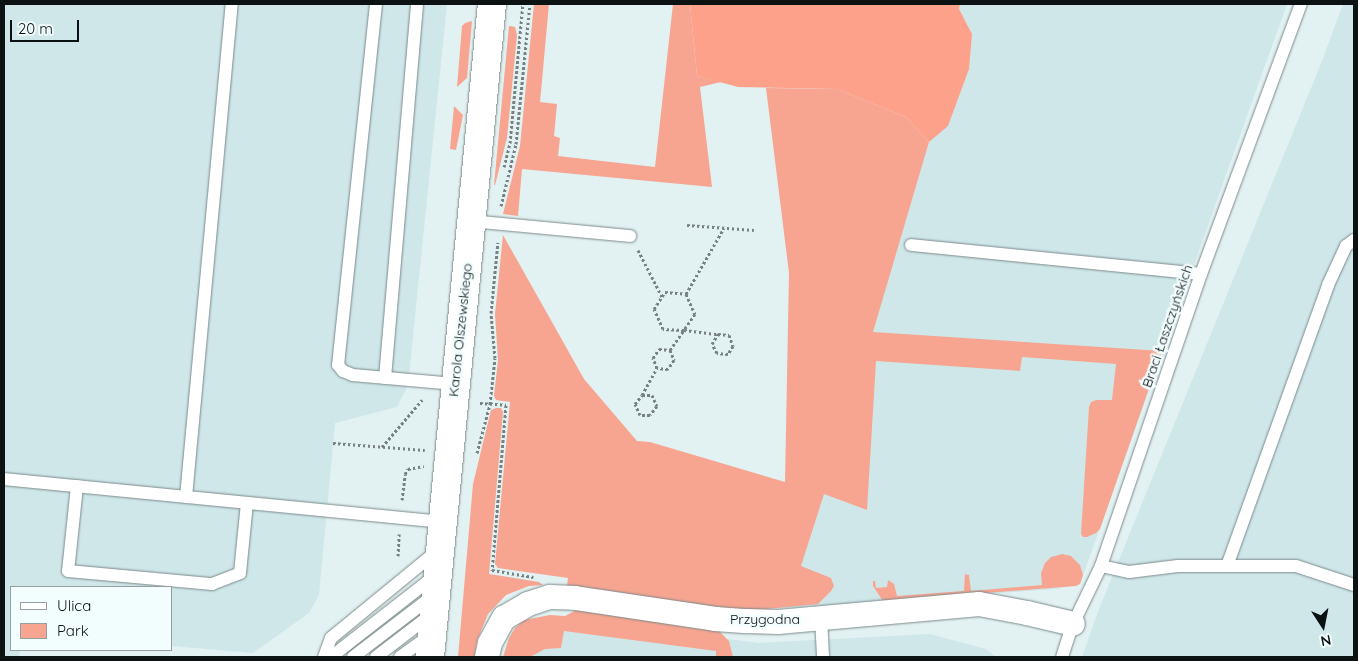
<!DOCTYPE html>
<meta charset="utf-8">
<style>
body{margin:0}
#map{position:relative;width:1358px;height:661px;overflow:hidden;background:#e2f1f2;font-family:Quicksand,sans-serif}
div>[style]{position:absolute}
[style*='--x']{left:calc(var(--x)*1px);top:calc(var(--y)*1px);width:calc(var(--w)*1px);rotate:calc(var(--a)*1deg)}
.built>*{inset:0;background:#cfe7e9}
.green>*{inset:0;background:#f7a591}
.forest>*{inset:0;background:#fda18b}
.path>*{height:3px;margin-top:-1.5px;transform-origin:0;background:repeating-linear-gradient(90deg,#778181 0 2.5px,transparent 0 5px)}
.roads{filter:drop-shadow(0 0 1px #7c898a) drop-shadow(0 0 1px #7c898a)}
.lane>*{height:12px;margin:-6px;padding:0 6px;transform-origin:6px;border-radius:6px;background:#fff}
.street>*{height:24px;margin:-12px;padding:0 12px;transform-origin:12px;border-radius:12px;background:#fff}
.secondary>*{height:28px;margin:-14px;padding:0 14px;transform-origin:14px;border-radius:14px;background:#fff}
span{translate:-50% -50%;white-space:nowrap;text-align:center;line-height:1.15;-webkit-text-stroke:5px #f2fdfe;paint-order:stroke}
.street-label{font-size:14px;color:#0c1111}
.frame{position:absolute;inset:0;border:5px solid #0c1111;pointer-events:none}
.legend{position:absolute;left:10px;top:586px;width:162px;height:65px;box-sizing:border-box;background:#f2fdfe;border:1px solid #969f9f;margin:0;padding:6px 9px;list-style:none;font-size:15px;color:#0c1111}
.legend li{display:flex;align-items:center;gap:10px;height:25px}
.legend b{width:25px;border:1px solid #969f9f}
.north{position:absolute;left:1298px;top:601px;width:50px;height:50px;-webkit-text-stroke:4px #f2fdfe;paint-order:stroke;rotate:169deg;font-size:14px;font-weight:700;line-height:20px;text-align:center;color:#0c1111}
.north::after{content:'';display:block;margin:auto;width:18px;height:22px;background:#0c1111;clip-path:polygon(50% 0,100% 100%,50% 72%,0 100%)}
.scale{position:absolute;left:10px;top:20px;width:69px;height:22px;box-sizing:border-box;border:2px solid #0c1111;border-top:0;padding-left:6px;font-size:15px;line-height:18px;white-space:nowrap;color:#0c1111;-webkit-text-stroke:4px #f2fdfe;paint-order:stroke}
</style>
<div id="map">
<div class="built">
<div style="clip-path:polygon(4px 4px,447px 4px,408px 385px,397px 407px,335px 423px,319px 595px,309px 613px,253px 653px,171px 646px,171px 587px,11px 587px,11px 650px,20px 650px,19px 657px,4px 657px)"></div>
<div style="clip-path:polygon(960px 4px,1287px 4px,1080px 584px,1056px 589px,784px 608px,872px 332px,929px 142px)"></div>
<div style="clip-path:polygon(1343px 4px,1354px 4px,1354px 657px,1082px 657px,1099px 609px,1322px 61px)"></div>
<div style="clip-path:polygon(601px 623px,759px 643px,930px 634px,986px 649px,996px 657px,514px 657px,521px 640px)"></div>
</div>
<div class="green">
<div style="clip-path:polygon(534px 4px,549px 4px,540px 102px,557px 104px,554px 136px,560px 138px,558px 156px,655px 167px,673px 4px,690px 4px,697px 76px,721px 82px,700px 87px,712px 187px,522px 169px,518px 216px,503px 214px,520px 146px)"></div>
<div style="clip-path:polygon(472px 21px,467px 78px,457px 87px,462px 26px,465px 23px)"></div>
<div style="clip-path:polygon(509px 26px,515px 27px,517px 35px,507px 138px,495px 185px,494px 185px)"></div>
<div style="clip-path:polygon(766px 88px,837px 89px,906px 117px,929px 142px,873px 332px,1162px 351px,1100px 529px,1096px 533px,1087px 537px,1083px 537px,1081px 534px,1089px 407px,1091px 402px,1096px 400px,1112px 400px,1116px 364px,1022px 357px,1020px 371px,876px 361px,867px 510px,824px 494px,801px 566px,831px 578px,834px 586px,831px 591px,818px 604px,756px 610px,706px 607px,567px 586px,568px 578px,498px 568px,495px 564px,510px 402px,496px 400px,494px 396px,498px 360px,495px 314px,503px 235px,584px 379px,637px 441px,650px 442px,785px 482px,789px 273px)"></div>
<div style="clip-path:polygon(454px 106px,463px 115px,456px 150px,450px 149px)"></div>
<div style="clip-path:polygon(496px 408px,501px 408px,503px 412px,489px 574px,539px 582px,543px 585px,529px 586px,506px 595px,488px 614px,477px 641px,474px 657px,458px 657px,473px 484px,491px 410px)"></div>
<div style="clip-path:polygon(1062px 554px,1071px 556px,1080px 565px,1083px 575px,1080px 584px,1076px 586px,883px 601px,873px 586px,873px 581px,875px 581px,876px 588px,887px 587px,888px 580px,894px 584px,897px 596px,964px 591px,965px 574px,969px 575px,971px 591px,1042px 585px,1041px 573px,1045px 563px,1051px 557px)"></div>
<div style="clip-path:polygon(578px 609px,719px 631px,729px 641px,733px 657px,716px 657px,716px 651px,564px 631px,561px 648px,545px 649px,530px 657px,503px 657px,509px 638px,515px 628px,524px 620px,550px 615px,565px 616px)"></div>
</div>
<div class="forest">
<div style="clip-path:polygon(690px 4px,960px 4px,959px 9px,972px 34px,969px 69px,948px 126px,929px 142px,906px 117px,837px 89px,738px 87px,697px 76px)"></div>
</div>
<div class="path">
<div style="--x:504;--y:167;--w:25;--a:-76"></div>
<div style="--x:510;--y:143;--w:140;--a:-84.7"></div>
<div style="--x:501;--y:206;--w:64;--a:-76.4"></div>
<div style="--x:516;--y:144;--w:141;--a:-84.3"></div>
<div style="--x:687;--y:225;--w:67;--a:4.3"></div>
<div style="--x:638;--y:250;--w:53;--a:62.9"></div>
<div style="--x:665;--y:292;--w:21;--a:5"></div>
<div style="--x:686;--y:294;--w:22;--a:66"></div>
<div style="--x:695;--y:314;--w:19;--a:125"></div>
<div style="--x:684;--y:330;--w:21;--a:-177"></div>
<div style="--x:663;--y:329;--w:22;--a:-114"></div>
<div style="--x:654;--y:309;--w:20;--a:-57"></div>
<div style="--x:686;--y:294;--w:76;--a:-60.1"></div>
<div style="--x:718;--y:334;--w:11;--a:5"></div>
<div style="--x:729;--y:335;--w:12;--a:70"></div>
<div style="--x:733;--y:346;--w:9;--a:122"></div>
<div style="--x:728;--y:354;--w:11;--a:-175"></div>
<div style="--x:717;--y:353;--w:10;--a:-119"></div>
<div style="--x:712;--y:344;--w:12;--a:-59"></div>
<div style="--x:659;--y:349;--w:11;--a:5"></div>
<div style="--x:670;--y:350;--w:11;--a:68"></div>
<div style="--x:674;--y:360;--w:11;--a:124"></div>
<div style="--x:668;--y:369;--w:11;--a:-175"></div>
<div style="--x:657;--y:368;--w:11;--a:-112"></div>
<div style="--x:653;--y:358;--w:11;--a:-56"></div>
<div style="--x:670;--y:350;--w:24;--a:-55"></div>
<div style="--x:684;--y:330;--w:34;--a:7"></div>
<div style="--x:642;--y:395;--w:10;--a:0"></div>
<div style="--x:652;--y:395;--w:12;--a:66"></div>
<div style="--x:657;--y:406;--w:11;--a:128"></div>
<div style="--x:650;--y:415;--w:10;--a:180"></div>
<div style="--x:640;--y:415;--w:12;--a:-114"></div>
<div style="--x:635;--y:404;--w:11;--a:-52"></div>
<div style="--x:642;--y:395;--w:31;--a:-61"></div>
<div style="--x:480;--y:403;--w:26;--a:4"></div>
<div style="--x:506;--y:405;--w:166;--a:94.8"></div>
<div style="--x:492;--y:570;--w:42;--a:9.7"></div>
<div style="--x:333;--y:443;--w:92;--a:4.4"></div>
<div style="--x:382;--y:447;--w:62;--a:-49.6"></div>
<div style="--x:477;--y:453;--w:51;--a:-75.1"></div>
<div style="--x:490;--y:404;--w:46;--a:-83.8"></div>
<div style="--x:495;--y:358;--w:45;--a:-95.1"></div>
<div style="--x:491;--y:313;--w:71;--a:-84.4"></div>
<div style="--x:402;--y:500;--w:26;--a:-83"></div>
<div style="--x:405;--y:474;--w:6;--a:-59"></div>
<div style="--x:408;--y:469;--w:16;--a:-11"></div>
<div style="--x:398;--y:556;--w:22;--a:-87"></div>
</div>
<div class="roads">
<div class="lane">
<div style="--x:376;--y:4;--w:363;--a:96"></div>
<div style="--x:338;--y:365;--w:8;--a:50"></div>
<div style="--x:343;--y:371;--w:11;--a:22"></div>
<div style="--x:353;--y:375;--w:102;--a:5"></div>
<div style="--x:471;--y:221;--w:160;--a:5.4"></div>
<div style="--x:911;--y:245;--w:291;--a:5.7"></div>
<div style="--x:385;--y:378;--w:375;--a:-85.1"></div>
<div style="--x:4;--y:479;--w:440;--a:5.6"></div>
<div style="--x:77;--y:486;--w:85;--a:96"></div>
<div style="--x:68;--y:571;--w:145;--a:5.2"></div>
<div style="--x:212;--y:584;--w:30;--a:-21"></div>
<div style="--x:240;--y:573;--w:70;--a:-84.3"></div>
<div style="--x:186;--y:497;--w:495;--a:-84.7"></div>
<div style="--x:1101;--y:566;--w:29;--a:12"></div>
<div style="--x:1129;--y:572;--w:49;--a:-7"></div>
<div style="--x:1178;--y:566;--w:118;--a:0"></div>
<div style="--x:1296;--y:566;--w:61;--a:18.1"></div>
<div style="--x:1227;--y:566;--w:299;--a:-70.2"></div>
<div style="--x:1328;--y:285;--w:43;--a:-65.2"></div>
<div style="--x:1346;--y:246;--w:10;--a:-37"></div>
<div style="--x:821;--y:618;--w:39;--a:87"></div>
<div style="--x:324;--y:657;--w:20;--a:-70"></div>
<div style="--x:331;--y:638;--w:139;--a:-39.4"></div>
<div style="--x:331;--y:657;--w:133;--a:-38"></div>
<div style="--x:353;--y:657;--w:102;--a:-37.4"></div>
<div style="--x:376;--y:657;--w:71;--a:-37.5"></div>
<div style="--x:400;--y:657;--w:37;--a:-36"></div>
<div style="--x:1062;--y:657;--w:35;--a:-72"></div>
<div style="--x:1073;--y:624;--w:64;--a:-64.2"></div>
<div style="--x:1101;--y:566;--w:309;--a:-71.1"></div>
<div style="--x:1201;--y:274;--w:288;--a:-69.7"></div>
</div>
<div class="street">
<div style="--x:487;--y:657;--w:14;--a:-78"></div>
<div style="--x:490;--y:643;--w:29;--a:-61"></div>
<div style="--x:504;--y:618;--w:28;--a:-30"></div>
<div style="--x:528;--y:604;--w:23;--a:-18"></div>
<div style="--x:550;--y:597;--w:25;--a:2"></div>
<div style="--x:575;--y:598;--w:142;--a:8.5"></div>
<div style="--x:715;--y:619;--w:32;--a:4"></div>
<div style="--x:747;--y:621;--w:31;--a:2"></div>
<div style="--x:778;--y:622;--w:202;--a:-5.1"></div>
<div style="--x:979;--y:604;--w:49;--a:10.6"></div>
<div style="--x:1027;--y:613;--w:47;--a:13.4"></div>
</div>
<div class="secondary">
<div style="--x:430;--y:657;--w:656;--a:-84.58"></div>
</div>
</div>
<div class="street-label">
<span style="left:1167px;top:326px;rotate:-71deg">Braci Łaszczyńskich</span>
<span style="left:460px;top:330px;rotate:-84deg">Karola Olszewskiego</span>
<span style="left:765px;top:619px">Przygodna</span>
</div>
<div class="frame"></div>
<ul class="legend">
<li><b style="height:6px;background:#fff"></b>Ulica</li>
<li><b style="height:14px;background:#f7a591"></b>Park</li>
</ul>
<div class="north">N</div>
<div class="scale">20 m</div>
</div>
